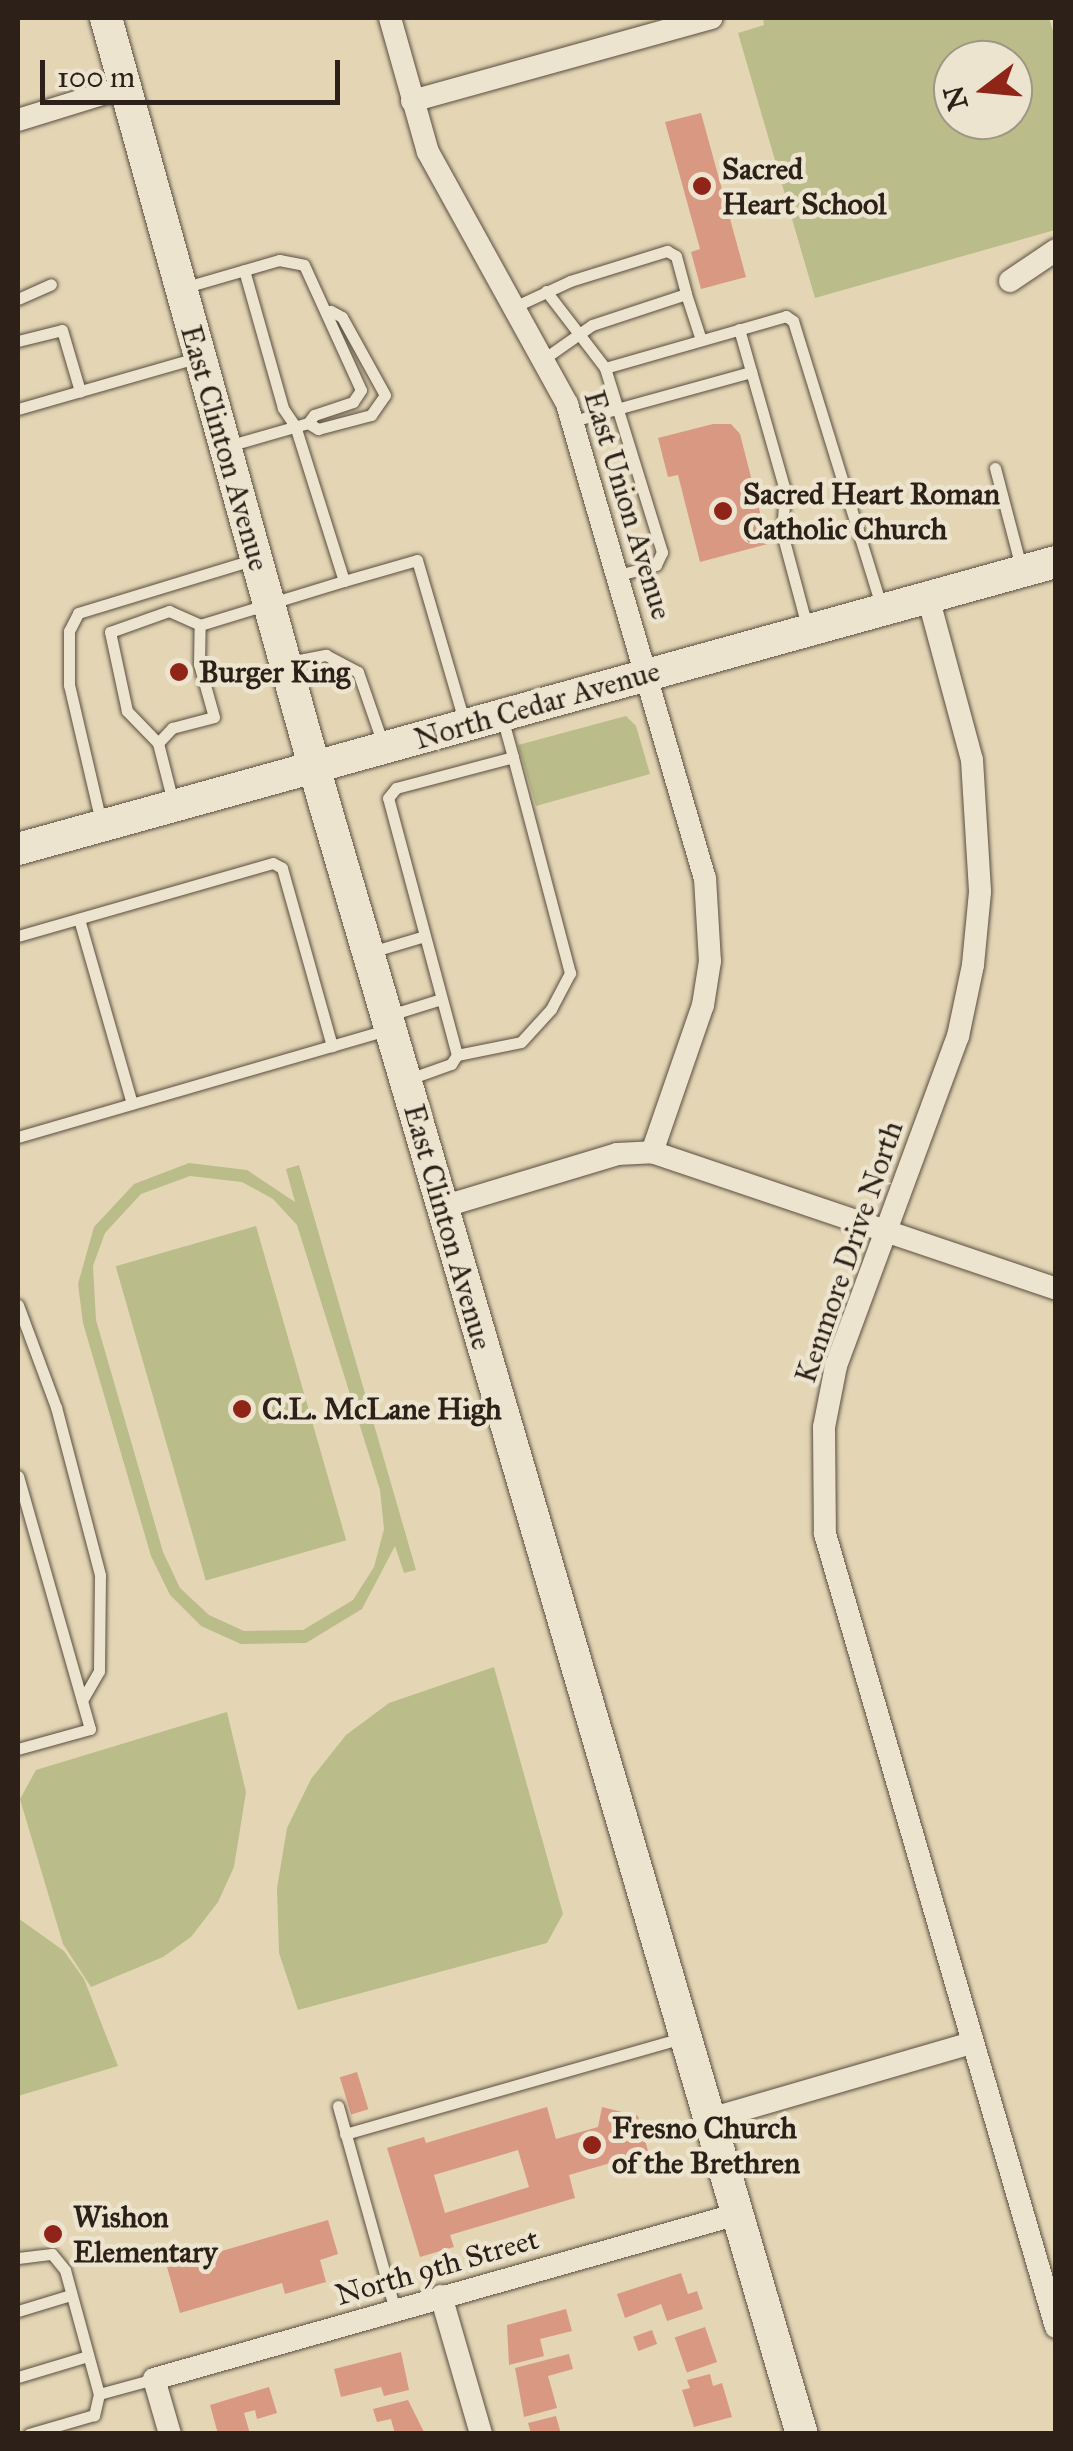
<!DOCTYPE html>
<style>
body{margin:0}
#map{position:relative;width:1073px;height:2451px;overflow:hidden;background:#e4d6b5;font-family:"IM FELL Great Primer",serif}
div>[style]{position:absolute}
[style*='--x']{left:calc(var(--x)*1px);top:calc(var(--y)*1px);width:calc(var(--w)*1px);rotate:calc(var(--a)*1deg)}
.green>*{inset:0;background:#babc89;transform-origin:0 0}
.building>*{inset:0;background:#d89881;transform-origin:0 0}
.roads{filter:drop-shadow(0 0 2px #5a4e40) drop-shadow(0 0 2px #5a4e40)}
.lane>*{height:11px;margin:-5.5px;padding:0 5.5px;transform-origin:5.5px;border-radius:5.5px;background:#ede4cf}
.street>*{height:22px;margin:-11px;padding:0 11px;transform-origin:11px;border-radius:11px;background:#ede4cf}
.secondary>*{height:32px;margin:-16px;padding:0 16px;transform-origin:16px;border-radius:16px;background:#ede4cf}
.dots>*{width:28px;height:28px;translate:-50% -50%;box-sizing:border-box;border:5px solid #ede4cf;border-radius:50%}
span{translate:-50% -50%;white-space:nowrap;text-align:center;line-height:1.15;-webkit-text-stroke:9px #ede4cf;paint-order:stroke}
.poi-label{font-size:30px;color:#2c2019;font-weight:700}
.left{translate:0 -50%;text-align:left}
.street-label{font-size:30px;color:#2c2019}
.frame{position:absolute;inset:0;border:20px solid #2c2019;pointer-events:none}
.north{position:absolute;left:933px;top:40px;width:100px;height:100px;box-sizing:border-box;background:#ede4cf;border:2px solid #a09686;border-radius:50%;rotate:254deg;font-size:28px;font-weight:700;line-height:40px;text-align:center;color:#2c2019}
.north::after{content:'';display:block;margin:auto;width:35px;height:45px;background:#8f2418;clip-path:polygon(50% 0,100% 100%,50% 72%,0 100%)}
.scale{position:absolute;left:40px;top:60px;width:300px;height:45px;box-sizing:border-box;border:5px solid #2c2019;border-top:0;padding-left:12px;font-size:30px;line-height:35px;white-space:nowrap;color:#2c2019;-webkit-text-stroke:8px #ede4cf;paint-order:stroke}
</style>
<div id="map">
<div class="green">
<div style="clip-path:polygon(evenodd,763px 18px,1049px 18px,1056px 41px,1055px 230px,815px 298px,738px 33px,764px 25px,763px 18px,953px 60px,1013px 60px,1013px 120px,953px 120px,953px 60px)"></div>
<div style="clip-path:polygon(626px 716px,636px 726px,650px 774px,536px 806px,518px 745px)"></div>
<div style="clip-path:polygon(evenodd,189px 1163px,247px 1170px,295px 1202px,286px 1169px,299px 1165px,416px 1570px,404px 1573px,395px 1546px,362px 1609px,306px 1643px,241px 1644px,201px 1626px,170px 1595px,151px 1556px,83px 1323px,78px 1284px,94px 1227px,134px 1184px,189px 1163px,190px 1176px,242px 1182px,273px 1199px,297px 1225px,380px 1490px,384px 1529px,374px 1567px,353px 1600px,303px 1630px,244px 1631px,209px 1615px,180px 1588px,163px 1552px,96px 1320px,93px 1266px,105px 1233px,141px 1194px,190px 1176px)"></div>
<div style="left:256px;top:1226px;width:327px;height:146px;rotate:74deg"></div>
<div style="clip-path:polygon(494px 1667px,563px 1914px,547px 1943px,298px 2010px,279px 1953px,277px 1888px,287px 1828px,311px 1779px,346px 1735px,389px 1703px)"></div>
<div style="clip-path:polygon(227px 1712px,246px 1792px,234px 1867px,218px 1902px,191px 1937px,163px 1957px,91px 1987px,63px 1944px,20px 1799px,36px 1770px)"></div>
<div style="clip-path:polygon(18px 1918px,64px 1951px,84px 1979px,118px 2066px,18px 2096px)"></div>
</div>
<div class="building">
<div style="clip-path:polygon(701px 113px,746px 277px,701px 289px,691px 252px,700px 249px,665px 122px)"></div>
<div style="clip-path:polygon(713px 424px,731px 424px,740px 434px,768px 544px,700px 562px,678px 475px,668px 477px,658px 438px)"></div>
<div style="left:357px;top:2072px;width:39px;height:18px;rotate:73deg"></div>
<div style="clip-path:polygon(evenodd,547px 2107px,556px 2139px,598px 2127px,602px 2107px,638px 2116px,648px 2151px,625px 2173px,614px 2162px,569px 2175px,575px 2198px,450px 2235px,454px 2247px,420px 2257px,387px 2148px,424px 2137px,426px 2143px,547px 2107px,518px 2150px,529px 2187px,445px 2213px,434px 2175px,518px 2150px)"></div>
<div style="clip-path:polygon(328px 2220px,338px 2254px,320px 2260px,326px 2282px,285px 2294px,282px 2283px,180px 2313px,167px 2267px)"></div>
<div style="clip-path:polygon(681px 2273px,688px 2294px,697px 2291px,703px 2309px,667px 2321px,661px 2304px,625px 2318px,617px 2294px)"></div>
<div style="clip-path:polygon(566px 2309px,572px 2331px,540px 2339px,544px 2356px,509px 2365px,507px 2325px)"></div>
<div style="left:705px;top:2327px;width:37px;height:32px;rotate:71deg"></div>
<div style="left:652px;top:2330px;width:15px;height:20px;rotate:70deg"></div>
<div style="clip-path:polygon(401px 2352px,409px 2390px,384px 2396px,381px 2387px,341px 2397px,334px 2369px)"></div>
<div style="clip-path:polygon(569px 2354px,573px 2369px,548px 2376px,557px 2408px,524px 2417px,515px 2368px)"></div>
<div style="clip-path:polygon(710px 2374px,713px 2386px,722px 2383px,732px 2417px,694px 2427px,682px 2390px,690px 2388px,687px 2380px)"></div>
<div style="clip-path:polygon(269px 2387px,277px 2413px,257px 2419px,255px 2410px,244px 2413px,250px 2434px,218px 2434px,210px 2405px)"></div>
<div style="clip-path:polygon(408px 2400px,425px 2434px,395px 2434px,391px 2419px,377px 2422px,373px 2409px)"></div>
<div style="clip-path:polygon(556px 2416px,561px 2434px,531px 2434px,528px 2423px)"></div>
</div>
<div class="roads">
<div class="lane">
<div style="--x:186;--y:287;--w:97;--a:-16.2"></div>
<div style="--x:279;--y:260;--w:25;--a:11"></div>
<div style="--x:304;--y:265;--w:137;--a:65.5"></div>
<div style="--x:361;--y:390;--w:14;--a:124"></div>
<div style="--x:353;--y:402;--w:41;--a:161.6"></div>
<div style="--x:314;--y:415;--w:10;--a:127"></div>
<div style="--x:308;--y:423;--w:83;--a:164"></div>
<div style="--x:546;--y:291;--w:97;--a:52.5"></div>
<div style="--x:605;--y:368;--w:193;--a:72.8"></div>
<div style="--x:662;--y:552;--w:14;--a:115"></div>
<div style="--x:656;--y:565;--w:38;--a:165"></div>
<div style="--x:18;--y:299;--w:36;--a:-24"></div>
<div style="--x:514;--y:307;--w:62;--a:-24.9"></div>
<div style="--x:570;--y:281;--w:102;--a:-17.2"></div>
<div style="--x:667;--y:251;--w:10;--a:29"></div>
<div style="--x:676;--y:256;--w:39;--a:75"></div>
<div style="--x:739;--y:329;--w:168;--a:74.1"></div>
<div style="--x:785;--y:491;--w:42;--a:94.1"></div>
<div style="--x:782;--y:533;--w:100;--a:75"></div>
<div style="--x:18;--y:341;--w:45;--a:-14"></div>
<div style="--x:62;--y:330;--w:64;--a:73.6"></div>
<div style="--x:545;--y:358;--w:57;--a:-35.1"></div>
<div style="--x:592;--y:325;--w:99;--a:-18.3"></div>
<div style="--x:686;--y:294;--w:48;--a:71.9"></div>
<div style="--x:605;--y:368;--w:188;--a:-16"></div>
<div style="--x:786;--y:316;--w:9;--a:36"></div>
<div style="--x:793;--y:321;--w:297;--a:72.8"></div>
<div style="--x:18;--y:409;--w:185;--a:-16"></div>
<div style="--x:573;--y:421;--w:185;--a:-15.4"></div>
<div style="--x:308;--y:423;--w:12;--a:31"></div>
<div style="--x:318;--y:429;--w:55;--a:-14.8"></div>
<div style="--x:371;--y:415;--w:24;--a:-55"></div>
<div style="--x:385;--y:395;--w:89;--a:-118.9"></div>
<div style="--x:342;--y:317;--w:13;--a:-151"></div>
<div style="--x:995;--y:468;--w:102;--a:75.3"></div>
<div style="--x:344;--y:581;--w:76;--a:-16"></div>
<div style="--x:417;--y:560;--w:168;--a:73.7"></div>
<div style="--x:289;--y:662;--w:38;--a:-11"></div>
<div style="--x:326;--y:655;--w:36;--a:28"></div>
<div style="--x:358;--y:672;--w:76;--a:70.9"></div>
<div style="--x:158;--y:743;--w:45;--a:-134.1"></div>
<div style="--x:127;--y:711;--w:81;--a:-102.1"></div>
<div style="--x:110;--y:632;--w:63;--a:-19.6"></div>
<div style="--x:169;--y:611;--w:34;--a:24"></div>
<div style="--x:173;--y:802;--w:61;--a:-104.3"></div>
<div style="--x:158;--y:743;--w:21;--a:-47"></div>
<div style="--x:172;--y:728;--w:43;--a:-14.7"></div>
<div style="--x:214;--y:717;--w:55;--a:-105.8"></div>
<div style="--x:199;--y:664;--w:39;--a:-89"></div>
<div style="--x:200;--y:625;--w:151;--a:-17"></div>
<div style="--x:344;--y:581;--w:163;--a:-107.5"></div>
<div style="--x:295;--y:426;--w:22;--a:-124"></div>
<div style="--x:283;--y:408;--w:143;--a:-105.8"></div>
<div style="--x:101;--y:822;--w:141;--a:-103.1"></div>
<div style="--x:69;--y:685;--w:54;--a:-90"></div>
<div style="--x:69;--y:631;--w:20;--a:-63"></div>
<div style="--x:78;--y:613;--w:182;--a:-16.9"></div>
<div style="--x:79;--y:919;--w:192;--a:74"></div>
<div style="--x:18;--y:936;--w:265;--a:-16"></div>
<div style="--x:273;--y:863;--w:10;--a:29"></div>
<div style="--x:282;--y:868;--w:185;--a:74.3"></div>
<div style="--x:371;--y:952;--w:56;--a:-16.5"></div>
<div style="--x:390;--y:1015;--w:53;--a:-17.4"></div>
<div style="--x:457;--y:1055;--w:65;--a:-11.5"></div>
<div style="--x:521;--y:1042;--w:45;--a:-47.7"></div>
<div style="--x:551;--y:1009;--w:41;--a:-62.2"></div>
<div style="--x:570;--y:973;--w:223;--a:-104.8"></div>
<div style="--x:409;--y:1079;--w:45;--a:-19.7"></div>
<div style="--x:451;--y:1064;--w:11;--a:-56"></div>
<div style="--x:457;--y:1055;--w:266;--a:-105"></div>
<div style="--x:388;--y:798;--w:13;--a:-51"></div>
<div style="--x:396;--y:788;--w:121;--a:-14.8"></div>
<div style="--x:513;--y:757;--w:41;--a:-105.4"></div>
<div style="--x:18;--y:1137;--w:383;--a:-16.2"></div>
<div style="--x:18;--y:1305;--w:109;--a:69.6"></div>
<div style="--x:56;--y:1407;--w:174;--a:75.3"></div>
<div style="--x:100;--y:1575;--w:96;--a:90.6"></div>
<div style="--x:99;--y:1671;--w:34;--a:120"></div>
<div style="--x:18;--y:1476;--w:263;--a:74.1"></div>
<div style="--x:90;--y:1729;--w:75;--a:164.5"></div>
<div style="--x:338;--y:2106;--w:212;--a:74.4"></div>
<div style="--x:345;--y:2134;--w:349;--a:-15.9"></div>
<div style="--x:18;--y:2258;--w:34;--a:-7"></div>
<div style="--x:52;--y:2254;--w:21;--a:51"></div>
<div style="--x:65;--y:2270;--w:129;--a:74.7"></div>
<div style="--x:99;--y:2394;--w:22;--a:103"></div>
<div style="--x:94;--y:2415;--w:68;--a:163.7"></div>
<div style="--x:18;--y:2311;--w:55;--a:-16.8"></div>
<div style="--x:18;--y:2377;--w:73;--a:-16.7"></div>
<div style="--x:99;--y:2394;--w:57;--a:-15.3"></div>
</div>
<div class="street">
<div style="--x:390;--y:18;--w:139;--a:74.2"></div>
<div style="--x:428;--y:152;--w:288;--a:61.1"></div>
<div style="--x:567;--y:404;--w:494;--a:73.8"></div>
<div style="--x:705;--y:878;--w:83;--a:86.6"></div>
<div style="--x:710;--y:961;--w:45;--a:99"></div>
<div style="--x:703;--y:1005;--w:156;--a:109.1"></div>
<div style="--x:412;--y:101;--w:311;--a:-15.5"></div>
<div style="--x:18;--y:120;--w:112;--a:-17.1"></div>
<div style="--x:1010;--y:281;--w:55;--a:-34"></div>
<div style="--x:928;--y:597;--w:169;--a:74.9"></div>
<div style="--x:972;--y:760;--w:132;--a:86.5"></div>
<div style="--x:980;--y:892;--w:73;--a:95.5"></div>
<div style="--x:973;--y:965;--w:73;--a:101.9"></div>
<div style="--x:958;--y:1036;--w:352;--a:110.3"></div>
<div style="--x:836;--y:1366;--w:62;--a:101.1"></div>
<div style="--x:824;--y:1427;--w:107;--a:89.5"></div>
<div style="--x:825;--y:1534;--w:826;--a:73.76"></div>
<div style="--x:442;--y:1207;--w:183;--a:-16.8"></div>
<div style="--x:617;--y:1154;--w:35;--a:-3"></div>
<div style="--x:652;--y:1152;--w:427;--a:18.7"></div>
<div style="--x:710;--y:2119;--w:272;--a:-16.2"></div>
<div style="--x:441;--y:2296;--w:144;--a:73.8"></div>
<div style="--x:170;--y:2434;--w:57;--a:-106.2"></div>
<div style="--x:154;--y:2379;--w:607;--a:-15.78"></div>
</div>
<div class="secondary">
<div style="--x:106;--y:18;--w:814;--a:74.46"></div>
<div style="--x:324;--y:802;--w:1701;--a:73.68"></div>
<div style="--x:18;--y:849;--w:1077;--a:-15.46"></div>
</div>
</div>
<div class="dots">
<div style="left:702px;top:186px;background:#8f2418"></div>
<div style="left:723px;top:511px;background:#8f2418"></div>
<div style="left:179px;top:672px;background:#8f2418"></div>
<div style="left:242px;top:1409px;background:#8f2418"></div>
<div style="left:592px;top:2145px;background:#8f2418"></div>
<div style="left:53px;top:2234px;background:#8f2418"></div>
</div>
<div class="poi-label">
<span class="left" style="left:722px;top:186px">Sacred<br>Heart School</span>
<span class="left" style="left:743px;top:511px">Sacred Heart Roman<br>Catholic Church</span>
<span class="left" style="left:199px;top:672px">Burger King</span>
<span class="left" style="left:262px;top:1409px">C.L. McLane High</span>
<span class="left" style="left:612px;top:2145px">Fresno Church<br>of the Brethren</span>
<span class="left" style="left:73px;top:2234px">Wishon<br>Elementary</span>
</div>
<div class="street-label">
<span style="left:225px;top:448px;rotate:74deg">East Clinton Avenue</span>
<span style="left:628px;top:505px;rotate:73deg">East Union Avenue</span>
<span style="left:537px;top:705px;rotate:-16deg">North Cedar Avenue</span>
<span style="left:448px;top:1227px;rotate:74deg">East Clinton Avenue</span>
<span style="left:849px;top:1252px;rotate:-71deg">Kenmore Drive North</span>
<span style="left:437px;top:2267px;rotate:-16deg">North 9th Street</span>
</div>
<div class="frame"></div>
<div class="north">N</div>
<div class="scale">100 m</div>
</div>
